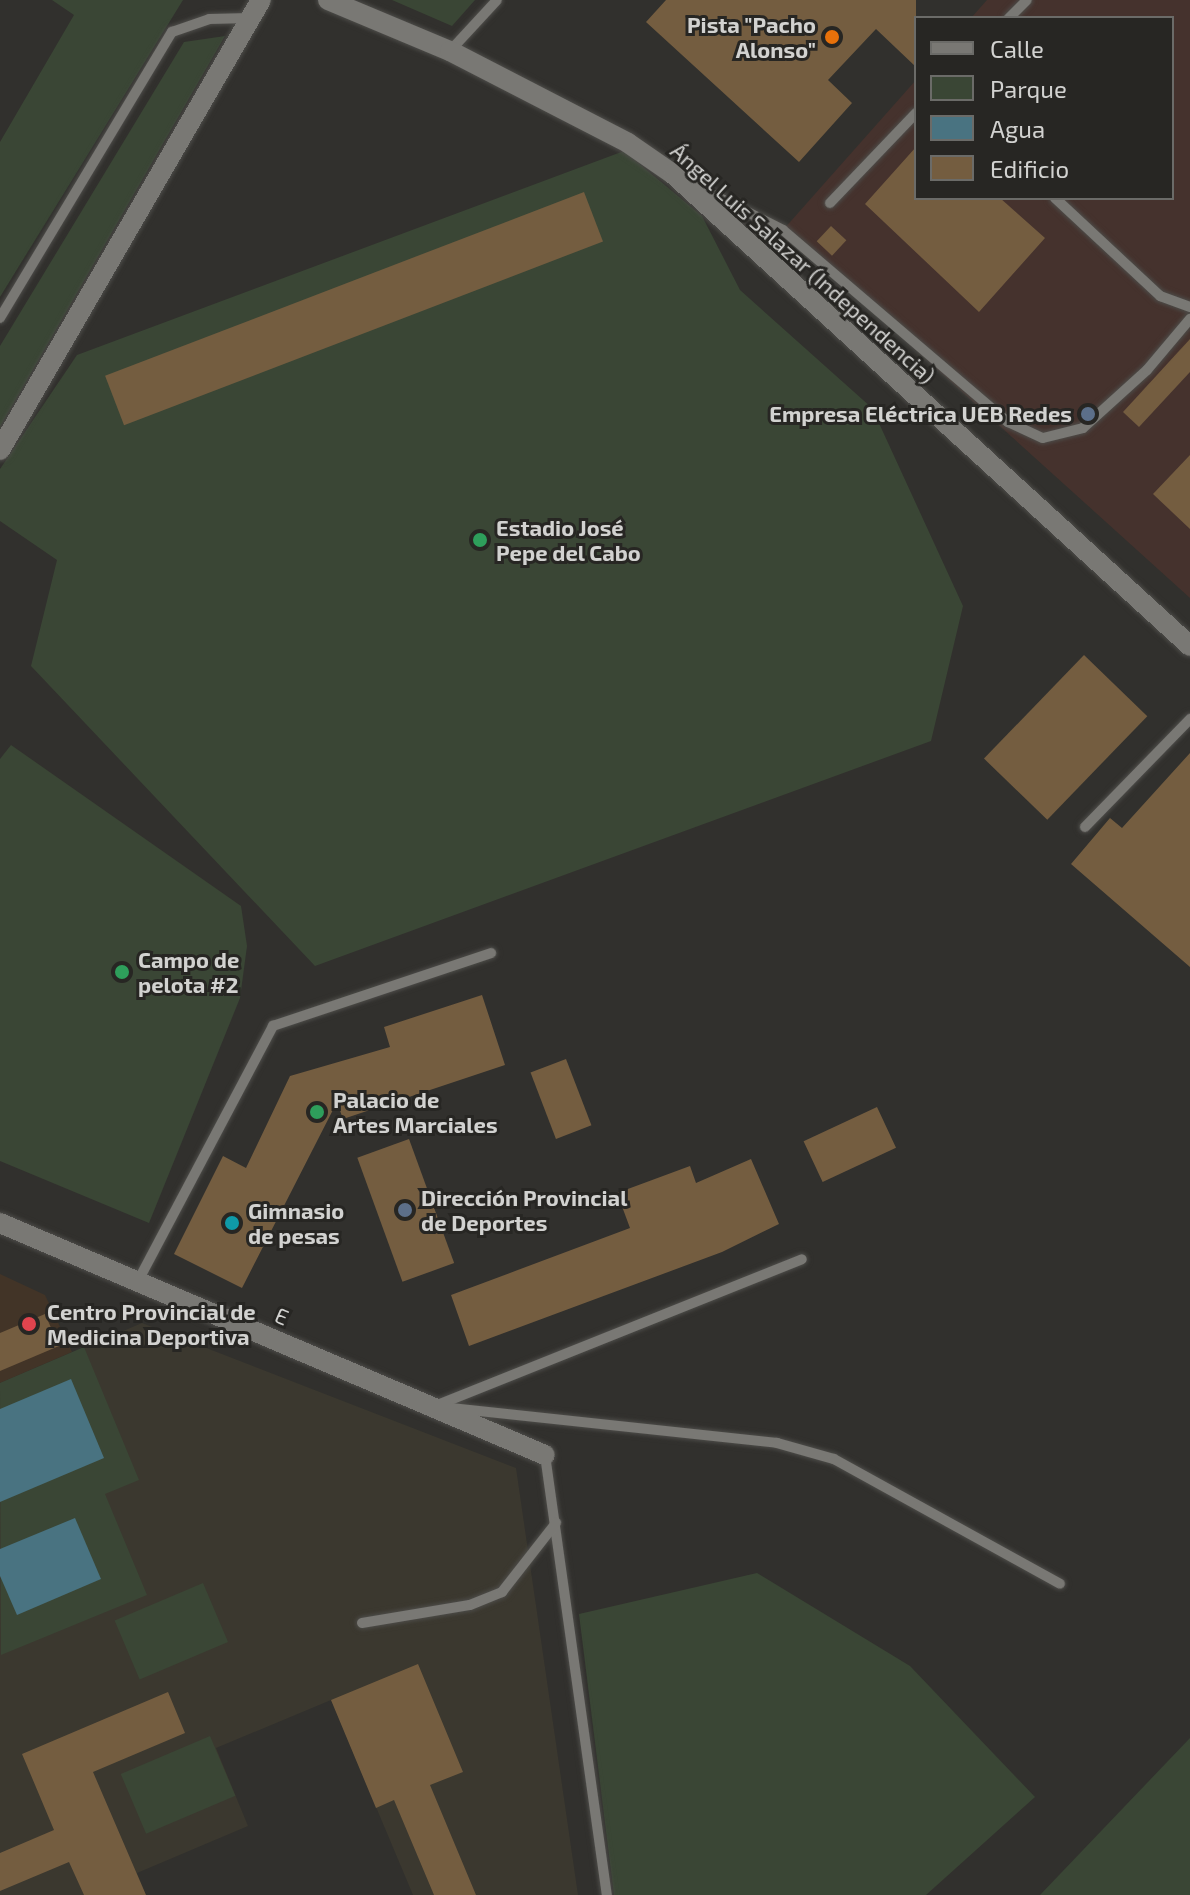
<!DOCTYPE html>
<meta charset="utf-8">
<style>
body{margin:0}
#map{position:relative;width:1190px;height:1895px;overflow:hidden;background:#31302d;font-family:"Exo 2",sans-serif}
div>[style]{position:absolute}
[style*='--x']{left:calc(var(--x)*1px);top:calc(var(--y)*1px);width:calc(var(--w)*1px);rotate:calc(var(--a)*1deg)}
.built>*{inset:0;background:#3b382f}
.industrial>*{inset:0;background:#45322d}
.medical>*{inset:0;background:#423427}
.green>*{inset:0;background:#3a4635;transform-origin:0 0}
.water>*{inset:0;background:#497381}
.building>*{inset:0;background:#745d40;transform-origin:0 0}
.roads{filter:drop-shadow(0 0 2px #4d4c49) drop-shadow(0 0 2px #4d4c49)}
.service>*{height:10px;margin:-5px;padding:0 5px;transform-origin:5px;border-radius:5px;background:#797874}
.minor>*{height:20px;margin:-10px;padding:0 10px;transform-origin:10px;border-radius:10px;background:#797874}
.tertiary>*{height:20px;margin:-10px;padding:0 10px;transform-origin:10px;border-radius:10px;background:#797874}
.dots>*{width:22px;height:22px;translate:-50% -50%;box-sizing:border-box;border:4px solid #272623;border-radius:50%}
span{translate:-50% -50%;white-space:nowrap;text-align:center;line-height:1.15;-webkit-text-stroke:6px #272623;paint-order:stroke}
.poi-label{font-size:22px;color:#d2d2d0;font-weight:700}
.right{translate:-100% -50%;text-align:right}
.left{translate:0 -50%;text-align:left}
.street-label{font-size:22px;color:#d2d2d0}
.legend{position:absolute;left:914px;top:16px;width:260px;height:184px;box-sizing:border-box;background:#272623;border:2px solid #6b6b68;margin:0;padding:10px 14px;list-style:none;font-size:24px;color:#d2d2d0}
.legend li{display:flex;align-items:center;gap:16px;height:40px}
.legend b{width:40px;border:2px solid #6b6b68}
</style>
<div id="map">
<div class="built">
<div style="clip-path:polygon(142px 1323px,516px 1468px,578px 1895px,413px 1895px,331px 1700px,216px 1748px,248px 1826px,137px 1873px,146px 1895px,0 1895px,0 1383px)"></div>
</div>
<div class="industrial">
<div style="clip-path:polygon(987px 0,1190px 0,1190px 598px,783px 230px,916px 80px,916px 198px,1172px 198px,1172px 18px,971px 18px)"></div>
</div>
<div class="medical">
<div style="clip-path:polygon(0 1274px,45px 1295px,72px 1352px,0 1383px)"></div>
</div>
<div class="green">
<div style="clip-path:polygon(52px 0,183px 0,0 297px,0 142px,74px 15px)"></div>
<div style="clip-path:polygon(392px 0,475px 0,452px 26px)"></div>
<div style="clip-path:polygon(225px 36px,0 427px,0 346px,184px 42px)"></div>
<div style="clip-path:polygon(624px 151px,702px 216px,740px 290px,872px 408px,963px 606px,931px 741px,315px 966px,31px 666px,57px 560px,0 521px,0 469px,77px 355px)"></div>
<div style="clip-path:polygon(11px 745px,241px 906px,247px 946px,240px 998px,149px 1223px,0 1161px,0 759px)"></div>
<div style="clip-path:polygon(84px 1347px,139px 1480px,105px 1494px,147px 1595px,1px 1655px,0 1383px)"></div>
<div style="clip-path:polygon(757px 1573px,910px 1666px,1035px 1797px,926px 1895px,614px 1895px,579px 1614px)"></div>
<div style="left:203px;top:1583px;width:64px;height:96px;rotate:67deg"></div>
<div style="left:210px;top:1736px;width:65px;height:97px;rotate:67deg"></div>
<div style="clip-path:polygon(1190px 1738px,1190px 1895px,1040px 1895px)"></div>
</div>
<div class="water">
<div style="clip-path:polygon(71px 1379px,104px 1458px,0 1502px,0 1409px)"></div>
<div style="clip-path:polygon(75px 1518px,101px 1579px,17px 1615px,0 1576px,0 1549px)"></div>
</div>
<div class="building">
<div style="clip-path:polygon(666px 0,916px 0,916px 67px,876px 29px,828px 80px,852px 103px,799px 162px,646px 22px)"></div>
<div style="clip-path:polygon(916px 147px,916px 198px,1000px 198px,1045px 238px,979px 312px,865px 204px)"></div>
<div style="left:584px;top:192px;width:53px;height:513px;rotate:69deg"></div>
<div style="left:831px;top:226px;width:21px;height:21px;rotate:43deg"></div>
<div style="clip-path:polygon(1190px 339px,1190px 372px,1139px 427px,1123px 412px)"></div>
<div style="clip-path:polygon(1190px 455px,1190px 529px,1153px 494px)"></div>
<div style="left:1084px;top:655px;width:88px;height:144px;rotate:44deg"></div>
<div style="clip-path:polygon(1190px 753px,1190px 967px,1071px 864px,1110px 818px,1122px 828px)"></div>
<div style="clip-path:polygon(482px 995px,505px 1065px,343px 1119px,337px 1102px,242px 1288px,174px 1254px,223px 1156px,246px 1168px,290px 1076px,390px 1047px,384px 1027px)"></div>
<div style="left:566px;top:1059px;width:71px;height:38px;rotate:69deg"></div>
<div style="left:877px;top:1107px;width:45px;height:81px;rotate:65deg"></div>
<div style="left:409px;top:1139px;width:132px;height:55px;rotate:70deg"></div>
<div style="clip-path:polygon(751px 1159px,779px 1224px,722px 1252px,469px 1346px,451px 1295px,630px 1228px,617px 1193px,690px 1166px,696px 1183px)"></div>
<div style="clip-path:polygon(45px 1314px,59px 1346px,0 1371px,0 1333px)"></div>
<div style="clip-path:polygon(418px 1664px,463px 1772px,430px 1785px,476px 1895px,434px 1895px,394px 1800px,376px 1808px,331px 1700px)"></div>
<div style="clip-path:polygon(168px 1692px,185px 1733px,93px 1772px,146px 1895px,84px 1895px,69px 1862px,0 1891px,0 1853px,54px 1830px,22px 1754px)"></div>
</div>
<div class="roads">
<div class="service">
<div style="--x:1009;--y:18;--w:25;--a:-45"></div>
<div style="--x:450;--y:51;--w:69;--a:-47.3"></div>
<div style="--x:696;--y:186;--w:97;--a:26.8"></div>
<div style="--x:783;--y:230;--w:296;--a:40.5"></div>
<div style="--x:1008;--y:422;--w:38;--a:25"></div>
<div style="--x:1043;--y:438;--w:41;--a:-14"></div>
<div style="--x:1083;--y:428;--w:86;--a:-42.2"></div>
<div style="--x:1147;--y:370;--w:67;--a:-49.9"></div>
<div style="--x:1055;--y:198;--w:144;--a:43"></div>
<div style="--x:1160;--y:296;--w:32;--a:20"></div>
<div style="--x:830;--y:203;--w:124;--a:-46.3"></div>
<div style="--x:0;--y:318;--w:334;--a:-59"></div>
<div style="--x:172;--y:32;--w:39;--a:-19"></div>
<div style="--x:209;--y:19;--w:41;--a:-1.4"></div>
<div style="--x:1085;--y:827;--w:151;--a:-45.8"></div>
<div style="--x:138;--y:1281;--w:289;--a:-62.1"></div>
<div style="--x:273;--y:1026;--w:230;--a:-18.5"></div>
<div style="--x:435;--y:1406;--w:395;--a:-21.8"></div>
<div style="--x:451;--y:1408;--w:328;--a:6.1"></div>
<div style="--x:777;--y:1443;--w:59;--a:15.7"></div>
<div style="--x:834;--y:1459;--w:258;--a:28.9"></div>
<div style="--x:545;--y:1455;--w:444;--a:82"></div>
<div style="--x:362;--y:1623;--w:109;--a:-9.5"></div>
<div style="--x:470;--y:1605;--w:35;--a:-22"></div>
<div style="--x:502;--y:1592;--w:88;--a:-52"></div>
</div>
<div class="minor">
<div style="--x:328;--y:0;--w:132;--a:22.7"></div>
<div style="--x:450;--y:51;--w:200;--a:27.3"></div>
<div style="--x:628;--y:143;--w:55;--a:34.6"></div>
<div style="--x:673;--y:174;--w:700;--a:42.39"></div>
<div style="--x:0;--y:450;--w:520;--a:-59.89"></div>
</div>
<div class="tertiary">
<div style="--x:0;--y:1223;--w:592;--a:23.06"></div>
</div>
</div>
<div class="dots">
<div style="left:832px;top:37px;background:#e8710a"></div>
<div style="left:1088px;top:414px;background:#5c6f8a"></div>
<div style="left:480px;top:540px;background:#2e9e5b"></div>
<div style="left:122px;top:972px;background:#2e9e5b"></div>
<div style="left:317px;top:1112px;background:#2e9e5b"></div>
<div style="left:405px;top:1210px;background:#5c6f8a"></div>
<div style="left:232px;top:1223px;background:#0f9aa8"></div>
<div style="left:29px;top:1324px;background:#e0444e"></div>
</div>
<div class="poi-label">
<span class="right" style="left:816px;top:37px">Pista "Pacho<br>Alonso"</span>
<span class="right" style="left:1072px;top:414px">Empresa Eléctrica UEB Redes</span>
<span class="left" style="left:496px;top:540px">Estadio José<br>Pepe del Cabo</span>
<span class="left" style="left:138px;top:972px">Campo de<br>pelota #2</span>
<span class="left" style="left:333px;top:1112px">Palacio de<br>Artes Marciales</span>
<span class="left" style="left:421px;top:1210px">Dirección Provincial<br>de Deportes</span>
<span class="left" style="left:248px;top:1223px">Gimnasio<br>de pesas</span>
<span class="left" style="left:47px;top:1324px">Centro Provincial de<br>Medicina Deportiva</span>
</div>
<div class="street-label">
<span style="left:803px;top:263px;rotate:42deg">Ángel Luis Salazar (Independencia)</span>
<span style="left:282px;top:1316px;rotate:23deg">E</span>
</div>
<ul class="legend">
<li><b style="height:10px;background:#797874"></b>Calle</li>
<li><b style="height:22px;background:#3a4635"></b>Parque</li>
<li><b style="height:22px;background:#497381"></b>Agua</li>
<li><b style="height:22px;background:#745d40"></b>Edificio</li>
</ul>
</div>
